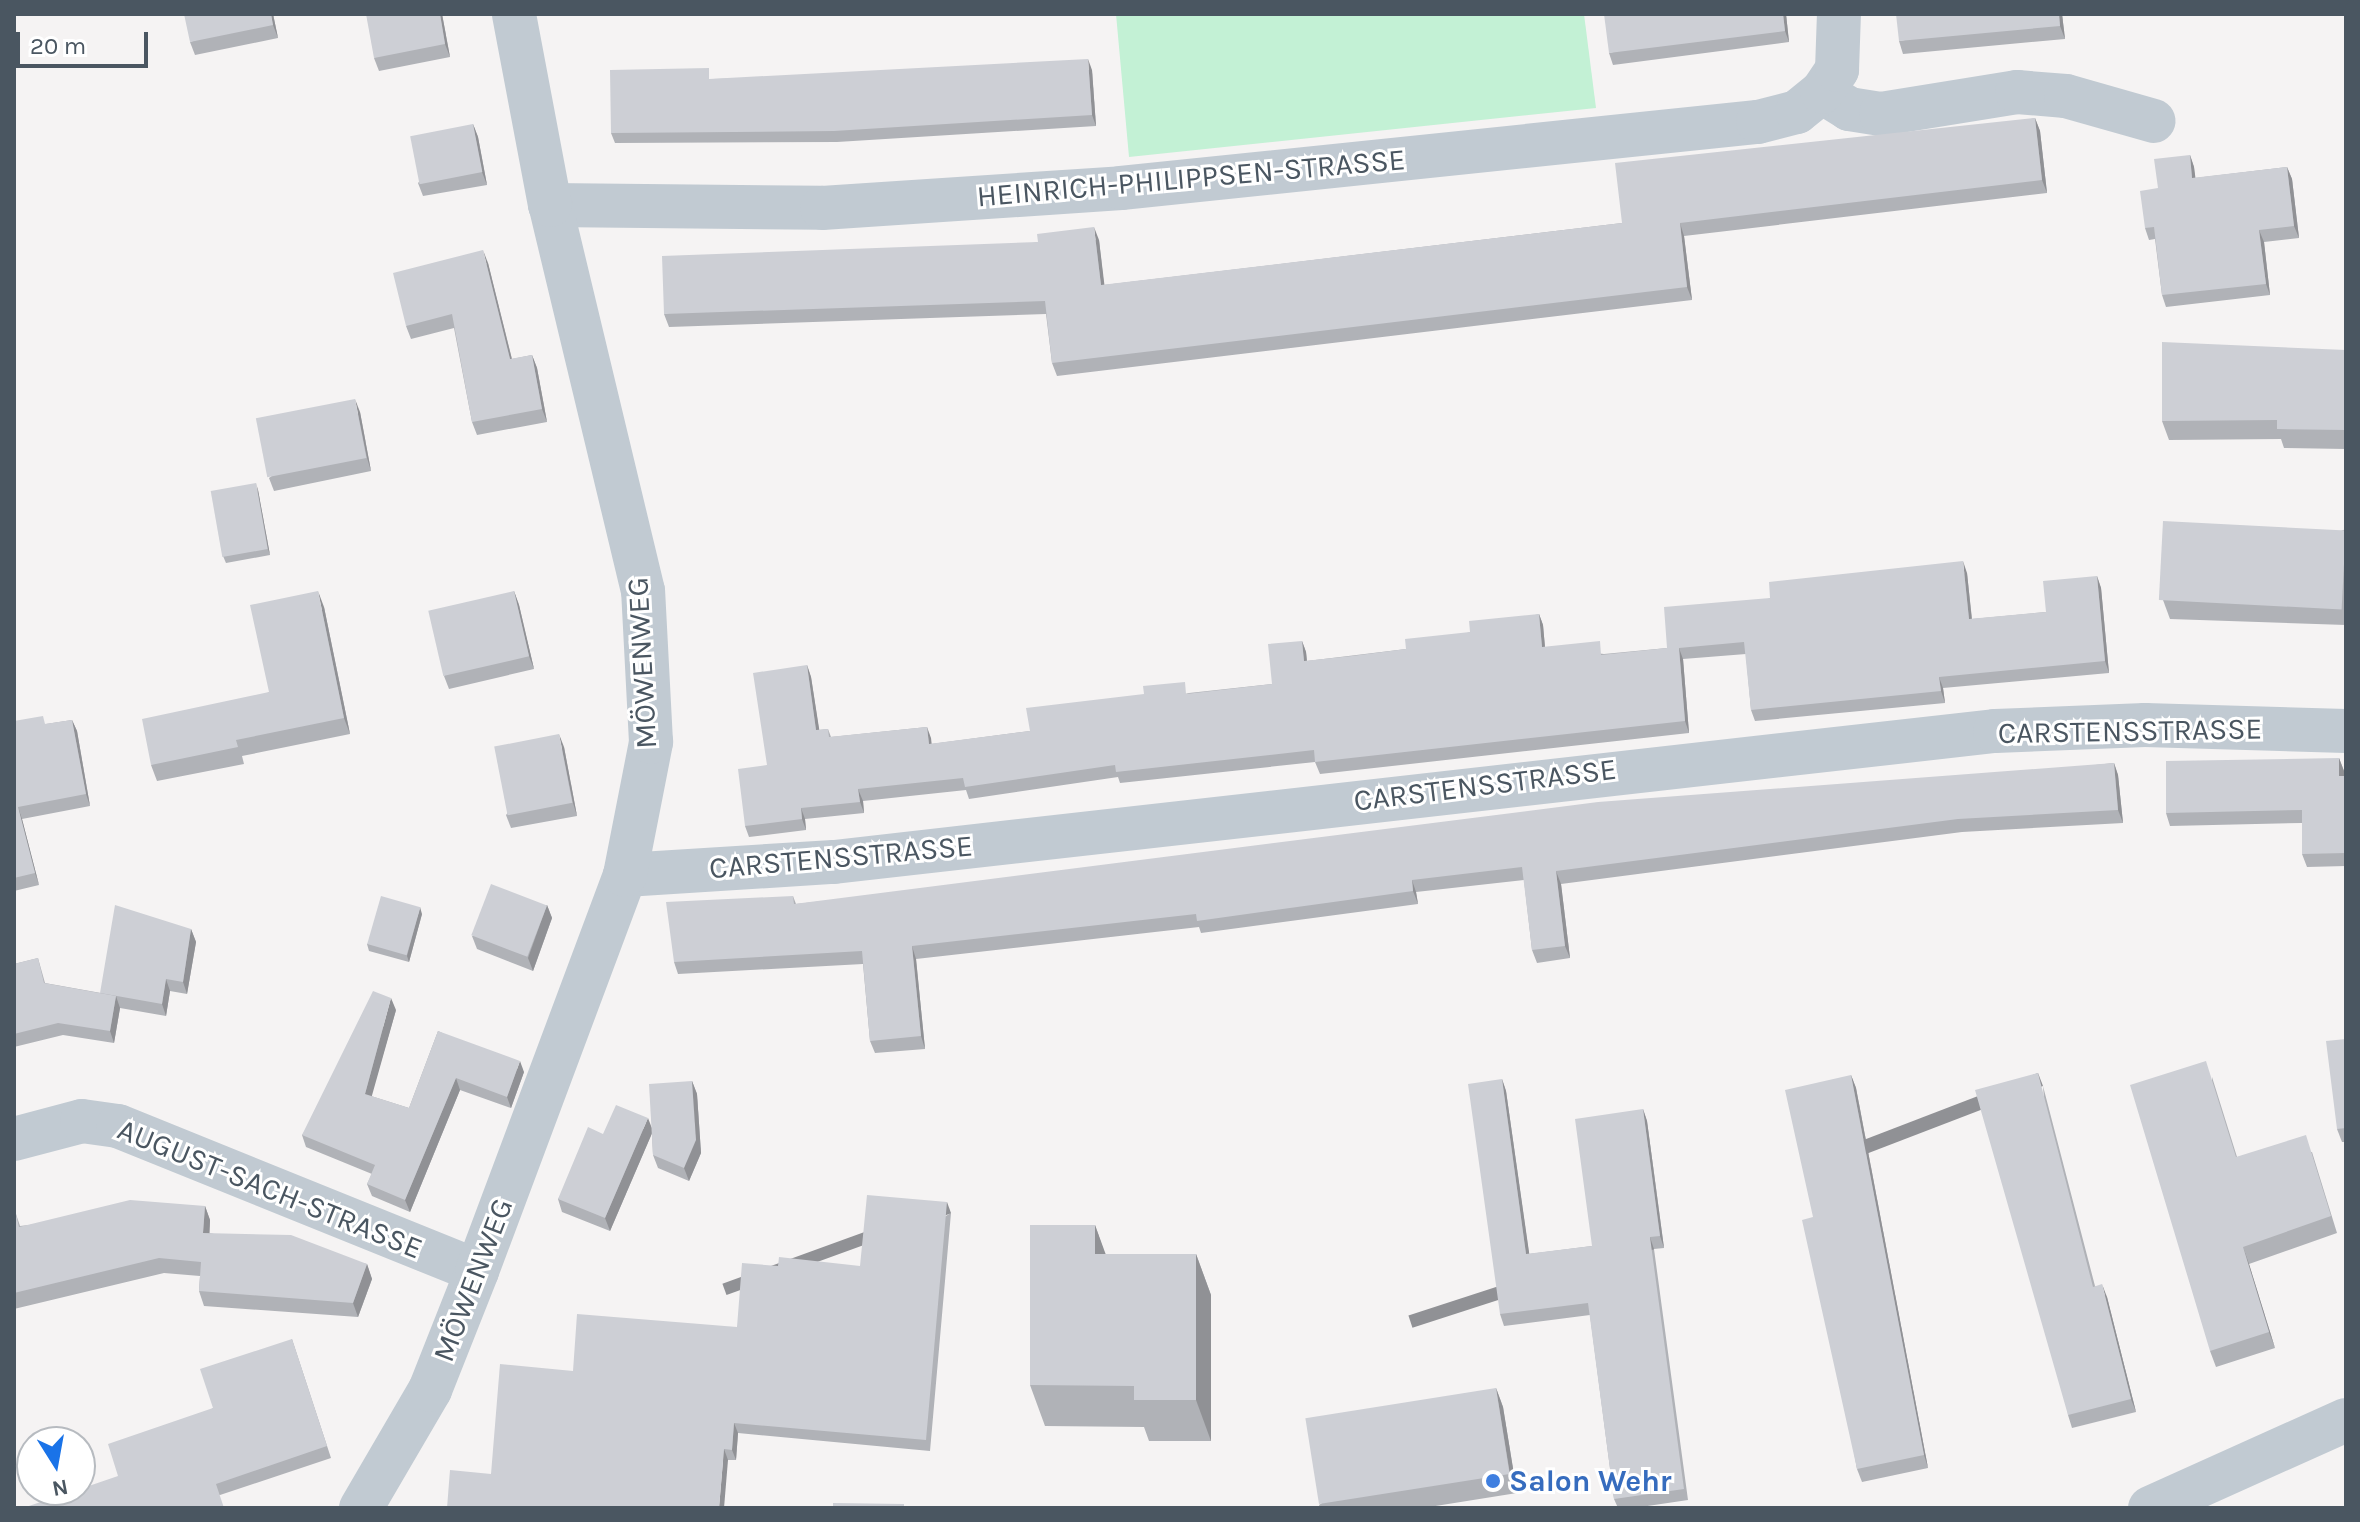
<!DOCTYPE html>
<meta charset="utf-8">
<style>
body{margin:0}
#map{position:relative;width:2360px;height:1522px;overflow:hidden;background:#f5f3f3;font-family:Karla,sans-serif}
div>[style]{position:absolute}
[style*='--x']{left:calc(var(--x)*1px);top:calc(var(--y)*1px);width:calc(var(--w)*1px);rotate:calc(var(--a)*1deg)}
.green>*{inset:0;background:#c3f1d5}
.minor>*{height:44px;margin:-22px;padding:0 22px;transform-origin:22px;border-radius:22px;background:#c1cad2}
.wall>*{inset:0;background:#b0b2b7}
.shaded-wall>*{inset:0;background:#909195;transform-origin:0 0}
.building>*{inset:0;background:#cdcfd5;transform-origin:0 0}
.dots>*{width:22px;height:22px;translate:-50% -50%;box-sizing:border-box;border:4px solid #fff;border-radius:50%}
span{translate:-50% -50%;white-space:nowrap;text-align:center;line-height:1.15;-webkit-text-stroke:6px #fff;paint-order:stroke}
.street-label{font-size:30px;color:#4a5661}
.shop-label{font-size:30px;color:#366cbe;font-weight:700}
.left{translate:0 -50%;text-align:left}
.frame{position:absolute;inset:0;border:16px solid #4a5661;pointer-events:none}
.north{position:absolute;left:16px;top:1426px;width:80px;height:80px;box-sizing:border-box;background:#fff;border:2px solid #b7bbc0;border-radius:50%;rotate:169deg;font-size:22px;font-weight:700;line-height:32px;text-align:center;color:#4a5661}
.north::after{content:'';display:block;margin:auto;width:28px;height:36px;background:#1a73e8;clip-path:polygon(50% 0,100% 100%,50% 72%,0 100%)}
.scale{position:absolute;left:16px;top:32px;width:132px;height:36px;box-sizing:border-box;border:4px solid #4a5661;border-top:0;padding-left:10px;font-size:24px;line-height:28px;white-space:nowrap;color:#4a5661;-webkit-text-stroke:6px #fff;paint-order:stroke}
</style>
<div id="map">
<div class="green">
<div style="clip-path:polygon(1116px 14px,1584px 14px,1596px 108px,1129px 157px)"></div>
</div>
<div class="minor">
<div style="--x:1822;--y:92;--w:32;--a:32"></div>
<div style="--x:1849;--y:109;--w:32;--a:9"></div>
<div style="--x:1881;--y:114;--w:138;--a:-9.2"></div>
<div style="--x:2017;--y:92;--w:49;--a:4.7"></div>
<div style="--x:2066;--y:96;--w:91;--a:15.9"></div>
<div style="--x:550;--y:205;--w:272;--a:0.6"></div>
<div style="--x:822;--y:208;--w:300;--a:-3.8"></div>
<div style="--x:1121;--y:188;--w:640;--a:-5.92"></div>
<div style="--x:1758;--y:122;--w:40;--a:-14.4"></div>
<div style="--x:1797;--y:112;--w:32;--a:-39"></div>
<div style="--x:1822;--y:92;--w:27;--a:-56"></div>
<div style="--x:1837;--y:70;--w:56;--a:-88"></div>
<div style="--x:625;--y:875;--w:209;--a:-3.6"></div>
<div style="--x:834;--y:862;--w:1168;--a:-6.44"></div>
<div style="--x:1995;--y:731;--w:150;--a:-2.3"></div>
<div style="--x:2145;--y:725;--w:201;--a:1.7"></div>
<div style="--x:14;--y:1139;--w:70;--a:-14.8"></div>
<div style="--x:82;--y:1121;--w:36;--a:8"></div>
<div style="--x:118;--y:1126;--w:387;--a:22"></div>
<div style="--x:361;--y:1508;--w:137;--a:-59.7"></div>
<div style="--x:430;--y:1390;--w:128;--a:-68.4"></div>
<div style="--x:477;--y:1271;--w:423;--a:-69.5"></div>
<div style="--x:625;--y:875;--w:136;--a:-78.9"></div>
<div style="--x:651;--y:742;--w:151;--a:-93"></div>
<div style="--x:643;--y:591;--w:397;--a:-103.5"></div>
<div style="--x:550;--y:205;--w:194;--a:-100.7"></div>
<div style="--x:2150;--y:1508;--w:215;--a:-24.2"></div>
</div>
<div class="wall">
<div style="clip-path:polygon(273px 14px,278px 38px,195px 55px,190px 42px)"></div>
<div style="clip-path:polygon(442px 14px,450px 57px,379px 71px,374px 58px)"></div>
<div style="clip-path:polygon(1786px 14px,1789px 42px,1613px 65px,1609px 53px)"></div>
<div style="clip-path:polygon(2062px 14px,2065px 39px,1903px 54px,1899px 41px)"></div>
<div style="clip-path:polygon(1092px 70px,1096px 126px,837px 142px,615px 143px,611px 133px,713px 79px)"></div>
<div style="clip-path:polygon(2035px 118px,2040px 131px,2047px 193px,1684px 236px,1692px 300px,1057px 376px,1052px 363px,1046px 314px,669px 327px,664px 314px,1038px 242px,1099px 240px,1104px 285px,1622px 223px)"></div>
<div style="clip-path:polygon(473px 124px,478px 137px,487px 185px,423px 196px,418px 183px)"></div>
<div style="clip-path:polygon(2190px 155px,2194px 167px,2195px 178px,2287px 167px,2292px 179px,2299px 238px,2264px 242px,2270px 295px,2166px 307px,2162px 295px,2155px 239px,2149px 240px,2145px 228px,2158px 188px)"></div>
<div style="clip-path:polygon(488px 263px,512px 359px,532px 355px,537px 368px,547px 422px,477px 435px,472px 422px,454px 328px,411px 339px,406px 326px)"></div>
<div style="clip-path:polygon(2346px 350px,2346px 449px,2284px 448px,2281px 439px,2169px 440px,2162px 421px)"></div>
<div style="clip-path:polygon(360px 412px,371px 471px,274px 491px,269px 478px)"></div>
<div style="clip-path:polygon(258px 490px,270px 555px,226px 563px,223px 556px)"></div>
<div style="clip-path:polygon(2346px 529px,2346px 625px,2170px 619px,2163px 600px)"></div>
<div style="clip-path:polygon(1967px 573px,1972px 619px,2046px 612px,2097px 576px,2101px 588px,2109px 673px,1943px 688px,1945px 703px,1755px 721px,1751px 710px,1746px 654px,1683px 659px,1689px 733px,1320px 774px,1315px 762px,1120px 783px,1118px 777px,969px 799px,966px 790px,863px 801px,864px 813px,805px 819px,806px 830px,749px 837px,745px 826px,767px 765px,807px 665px,811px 677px,819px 730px,828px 729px,831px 737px,927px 727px,931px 744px,1030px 731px,1189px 693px,1272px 684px,1302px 641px,1306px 652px,1307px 661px,1406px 649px,1539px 614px,1543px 625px,1545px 647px,1604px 654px,1667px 648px,1770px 598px)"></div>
<div style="clip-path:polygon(514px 591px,519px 605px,534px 669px,449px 689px,444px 676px)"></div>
<div style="clip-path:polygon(324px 607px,350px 734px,242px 756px,244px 764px,157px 781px,151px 765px,269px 692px)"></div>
<div style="clip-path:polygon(72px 720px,77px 731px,90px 806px,22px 819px,39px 885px,14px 891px,14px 721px,46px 724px)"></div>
<div style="clip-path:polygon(564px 747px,577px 816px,511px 828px,506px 815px)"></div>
<div style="clip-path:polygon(2339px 758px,2344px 771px,2344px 776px,2346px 776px,2346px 866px,2307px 867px,2302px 854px,2302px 823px,2170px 826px,2166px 813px)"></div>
<div style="clip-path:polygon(2114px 763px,2118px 775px,2123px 823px,1962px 832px,1561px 884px,1570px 958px,1537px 963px,1532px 950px,1524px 880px,1416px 892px,1418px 904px,1201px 933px,1199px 927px,916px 959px,925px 1049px,875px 1053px,870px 1041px,863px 964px,678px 974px,674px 962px,793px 896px,796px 904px)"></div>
<div style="clip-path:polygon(547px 905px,552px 918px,533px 971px,477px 949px,472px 936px)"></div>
<div style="clip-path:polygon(422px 914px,409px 962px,369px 951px,367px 944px)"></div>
<div style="clip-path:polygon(191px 929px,196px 942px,187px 994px,170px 991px,166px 1016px,120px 1008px,114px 1043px,63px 1035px,14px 1047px,14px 964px,38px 958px,45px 983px,101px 993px)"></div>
<div style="clip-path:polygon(396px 1010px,371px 1096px,409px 1108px,438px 1031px,524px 1072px,511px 1108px,460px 1090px,410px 1212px,372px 1196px,367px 1184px,372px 1174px,306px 1147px,302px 1135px)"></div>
<div style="clip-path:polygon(2346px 1039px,2346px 1142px,2342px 1142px,2337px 1129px)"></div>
<div style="clip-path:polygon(1851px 1075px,1856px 1088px,1928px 1468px,1862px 1482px,1857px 1469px,1813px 1217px)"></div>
<div style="clip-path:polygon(2212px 1077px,2237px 1157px,2312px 1152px,2337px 1233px,2249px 1264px,2275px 1348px,2216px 1367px,2210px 1351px)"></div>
<div style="clip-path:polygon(1502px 1079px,1506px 1091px,1529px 1254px,1592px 1246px,1643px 1109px,1647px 1121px,1664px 1248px,1654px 1249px,1688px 1500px,1634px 1508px,1618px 1508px,1614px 1499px,1590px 1315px,1504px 1326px,1500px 1314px)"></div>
<div style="clip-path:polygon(692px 1081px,697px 1094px,701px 1153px,689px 1181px,658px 1168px,653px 1155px,652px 1133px,610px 1231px,562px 1212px,558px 1199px,603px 1134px,651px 1128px)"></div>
<div style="clip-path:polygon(2043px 1086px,2095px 1286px,2107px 1297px,2136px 1412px,2072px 1428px,2068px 1415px)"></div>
<div style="clip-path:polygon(205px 1206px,210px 1220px,209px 1233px,367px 1264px,372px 1279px,358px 1317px,204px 1306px,199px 1291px,200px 1276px,164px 1273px,14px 1309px,14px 1214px,16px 1214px,20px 1226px)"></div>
<div style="clip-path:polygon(951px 1213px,930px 1451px,738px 1433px,736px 1460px,728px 1460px,491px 1474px,573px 1371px,737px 1327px,778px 1266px,860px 1266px)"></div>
<div style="clip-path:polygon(1095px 1225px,1105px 1254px,1196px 1254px,1211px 1295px,1211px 1441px,1149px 1441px,1144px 1427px,1045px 1426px,1030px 1385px)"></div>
<div style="clip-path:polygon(292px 1339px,331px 1458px,220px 1495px,118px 1476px,213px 1408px)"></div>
<div style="clip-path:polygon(1496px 1388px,1503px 1407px,1517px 1493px,1423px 1508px,1320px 1508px,1319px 1505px)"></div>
</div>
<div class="shaded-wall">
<div style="clip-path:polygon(271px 14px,273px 14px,278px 38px,273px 25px)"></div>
<div style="clip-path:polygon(440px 14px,442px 14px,450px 57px,445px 44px)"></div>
<div style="clip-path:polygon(1783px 14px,1786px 14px,1789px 42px,1785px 31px)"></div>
<div style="clip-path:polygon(2059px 14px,2062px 14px,2065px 39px,2060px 26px)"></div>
<div style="clip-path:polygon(1088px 59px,1092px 70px,1096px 126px,1092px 115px)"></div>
<div style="clip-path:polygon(2035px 118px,2040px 131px,2047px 193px,2042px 180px)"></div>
<div style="clip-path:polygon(473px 124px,478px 137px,487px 185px,482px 172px)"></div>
<div style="clip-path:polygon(2190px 155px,2194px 167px,2197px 190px,2192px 178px)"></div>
<div style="clip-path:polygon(2287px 167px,2292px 179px,2299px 238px,2294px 226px)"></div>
<div style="clip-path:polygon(1680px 223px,1684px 236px,1692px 300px,1687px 287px)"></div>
<div style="clip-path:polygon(1094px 227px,1099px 240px,1106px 298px,1101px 285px)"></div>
<div style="clip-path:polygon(2259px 230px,2264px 242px,2270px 295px,2266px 284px)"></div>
<div style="clip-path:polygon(483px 250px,488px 263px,515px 372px,510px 359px)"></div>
<div style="clip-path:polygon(532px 355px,537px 368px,547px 422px,542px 409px)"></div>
<div style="clip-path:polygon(355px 399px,360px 412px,371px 471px,367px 458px)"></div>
<div style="clip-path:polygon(256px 483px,258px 490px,270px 555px,268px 549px)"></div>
<div style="clip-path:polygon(1963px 561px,1967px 573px,1973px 631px,1969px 619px)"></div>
<div style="clip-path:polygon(2097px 576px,2101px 588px,2109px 673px,2105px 661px)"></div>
<div style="clip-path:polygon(318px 591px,324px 607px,350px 734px,344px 718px)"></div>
<div style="clip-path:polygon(514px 591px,519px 605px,534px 669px,529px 656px)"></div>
<div style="clip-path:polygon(1539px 614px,1543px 625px,1546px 659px,1542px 647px)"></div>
<div style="clip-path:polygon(1302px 641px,1306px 652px,1308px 673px,1304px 661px)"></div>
<div style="clip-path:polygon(1679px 648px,1683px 659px,1689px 733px,1685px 721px)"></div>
<div style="clip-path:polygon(807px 665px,811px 677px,821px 741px,816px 730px)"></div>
<div style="clip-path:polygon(1939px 677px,1943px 688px,1945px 703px,1941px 691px)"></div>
<div style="clip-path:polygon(72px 720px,77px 731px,90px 806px,86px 794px)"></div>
<div style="clip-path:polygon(927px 727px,931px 738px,933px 756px,929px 744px)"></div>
<div style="clip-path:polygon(559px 734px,564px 747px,577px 816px,573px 803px)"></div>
<div style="clip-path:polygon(2339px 758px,2344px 771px,2344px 789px,2339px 776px)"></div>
<div style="clip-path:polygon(2114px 763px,2118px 775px,2123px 823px,2118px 810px)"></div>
<div style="clip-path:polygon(858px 789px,863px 801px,864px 813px,860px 802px)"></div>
<div style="clip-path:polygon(18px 807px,22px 819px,39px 885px,35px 873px)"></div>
<div style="clip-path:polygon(801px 808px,805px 819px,806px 830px,802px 819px)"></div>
<div style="clip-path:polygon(1556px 871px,1561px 884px,1570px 958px,1565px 946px)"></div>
<div style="clip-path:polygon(1412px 880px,1416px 892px,1418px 904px,1413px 891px)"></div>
<div style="clip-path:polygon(547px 905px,552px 918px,533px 971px,528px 958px)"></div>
<div style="clip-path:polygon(420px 907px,422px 914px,409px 962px,407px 956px)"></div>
<div style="clip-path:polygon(191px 929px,196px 942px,187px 994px,183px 982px)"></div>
<div style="clip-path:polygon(912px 946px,916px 959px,925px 1049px,921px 1036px)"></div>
<div style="clip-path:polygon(166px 979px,170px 991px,166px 1016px,162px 1004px)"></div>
<div style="clip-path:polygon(116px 996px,120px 1008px,114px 1043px,110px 1031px)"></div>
<div style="clip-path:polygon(391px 998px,396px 1010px,369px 1106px,365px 1094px)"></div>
<div style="clip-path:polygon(520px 1061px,524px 1072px,511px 1108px,507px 1097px)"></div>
<div style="left:2038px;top:1073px;width:14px;height:221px;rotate:69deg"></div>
<div style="clip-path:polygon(1851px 1075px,1856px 1088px,1928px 1468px,1924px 1455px)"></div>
<div style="clip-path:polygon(456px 1078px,460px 1090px,410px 1212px,405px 1200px)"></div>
<div style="clip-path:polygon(1502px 1079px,1506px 1091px,1531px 1266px,1526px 1254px)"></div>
<div style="clip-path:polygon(692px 1081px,697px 1094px,701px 1153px,689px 1181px,684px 1168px)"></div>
<div style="clip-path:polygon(1643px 1109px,1647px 1121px,1664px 1248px,1660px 1236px)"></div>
<div style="clip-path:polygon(648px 1118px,653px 1131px,610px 1231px,605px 1218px)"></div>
<div style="left:947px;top:1202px;width:12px;height:239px;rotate:70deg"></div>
<div style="clip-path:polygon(205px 1206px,210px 1220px,209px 1248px,203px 1233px)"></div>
<div style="clip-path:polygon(1095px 1225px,1110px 1266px,1095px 1254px)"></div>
<div style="left:1650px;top:1237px;width:13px;height:254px;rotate:72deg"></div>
<div style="clip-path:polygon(2243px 1247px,2249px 1264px,2275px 1348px,2269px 1332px)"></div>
<div style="clip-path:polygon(1196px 1254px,1211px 1295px,1211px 1441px,1196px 1400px)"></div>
<div style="clip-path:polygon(367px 1264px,372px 1279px,358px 1317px,353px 1303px)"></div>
<div style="clip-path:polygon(2102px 1284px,2107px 1297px,2136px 1412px,2131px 1399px)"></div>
<div style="clip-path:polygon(1496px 1388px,1503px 1407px,1517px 1493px,1510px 1474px)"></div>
<div style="clip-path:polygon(734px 1423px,738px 1433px,736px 1460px,732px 1450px)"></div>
<div style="clip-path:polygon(724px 1449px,728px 1460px,724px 1508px,719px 1508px)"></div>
</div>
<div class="building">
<div style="clip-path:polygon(184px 14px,271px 14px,273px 25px,190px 42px)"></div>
<div style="clip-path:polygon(366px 14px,440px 14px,445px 44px,374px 58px)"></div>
<div style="clip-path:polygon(1604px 14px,1783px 14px,1785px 31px,1609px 53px)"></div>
<div style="clip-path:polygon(1896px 14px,2059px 14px,2060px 26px,1899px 41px)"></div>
<div style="clip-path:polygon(1088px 59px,1092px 115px,834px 131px,611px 133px,610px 70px,709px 68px,709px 79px)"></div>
<div style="clip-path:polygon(2035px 118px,2042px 180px,1680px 223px,1687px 287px,1052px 363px,1045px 301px,664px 314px,662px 256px,1038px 242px,1037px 234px,1094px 227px,1101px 285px,1622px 223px,1615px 163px)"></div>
<div style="left:473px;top:124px;width:49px;height:64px;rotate:79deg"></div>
<div style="clip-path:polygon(2190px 155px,2192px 178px,2287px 167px,2294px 226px,2259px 230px,2266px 284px,2162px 295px,2154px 227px,2145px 228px,2140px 191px,2158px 188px,2154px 159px)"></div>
<div style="clip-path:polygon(483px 250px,510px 359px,532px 355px,542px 409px,472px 422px,452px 314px,406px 326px,393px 273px)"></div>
<div style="clip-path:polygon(2162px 342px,2346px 350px,2346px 430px,2277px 429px,2277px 420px,2162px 421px)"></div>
<div style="left:355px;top:399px;width:60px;height:101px;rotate:79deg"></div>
<div style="left:256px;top:483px;width:67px;height:46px;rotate:80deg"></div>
<div style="left:2163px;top:521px;width:183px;height:79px;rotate:3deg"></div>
<div style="clip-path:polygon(1963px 561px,1969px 619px,2046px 612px,2043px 581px,2097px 576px,2105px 661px,1939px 677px,1941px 691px,1751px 710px,1744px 642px,1679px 648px,1685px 721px,1315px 762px,1314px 750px,1116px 772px,1115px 765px,965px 787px,963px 778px,858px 789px,860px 802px,801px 808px,802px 819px,745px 826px,738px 769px,767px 765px,753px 673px,807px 665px,816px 730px,828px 729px,829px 737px,927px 727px,929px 744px,1030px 731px,1026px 708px,1144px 694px,1143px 686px,1185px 682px,1186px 694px,1272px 684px,1268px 644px,1302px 641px,1304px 661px,1352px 656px,1406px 649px,1405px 639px,1470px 632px,1469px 621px,1539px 614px,1542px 647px,1600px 641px,1601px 655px,1667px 648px,1664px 607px,1770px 598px,1769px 582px)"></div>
<div style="clip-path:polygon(318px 591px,344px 718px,236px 740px,238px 747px,151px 765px,142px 719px,269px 692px,250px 605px)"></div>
<div style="left:514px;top:591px;width:67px;height:88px;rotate:77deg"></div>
<div style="clip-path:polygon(43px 716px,45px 724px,72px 720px,86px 794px,18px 807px,35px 873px,14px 878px,14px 721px)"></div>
<div style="left:559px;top:734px;width:70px;height:66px;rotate:79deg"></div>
<div style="clip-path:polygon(2339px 758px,2339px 776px,2346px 776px,2346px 853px,2302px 854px,2302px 810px,2166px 813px,2166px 761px)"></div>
<div style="clip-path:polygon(2114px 763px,2118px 810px,1958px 819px,1556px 871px,1565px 946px,1532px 950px,1522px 867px,1412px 880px,1413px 891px,1197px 921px,1196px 914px,912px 946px,921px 1036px,870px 1041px,862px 951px,674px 962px,666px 902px,793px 896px,794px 904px,1598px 802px)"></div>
<div style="left:491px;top:884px;width:60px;height:55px;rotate:21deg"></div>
<div style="left:381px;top:896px;width:41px;height:50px;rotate:16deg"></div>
<div style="clip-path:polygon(115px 905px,191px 929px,183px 982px,166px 979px,162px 1004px,100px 993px)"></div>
<div style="clip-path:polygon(38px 958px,44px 983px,116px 996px,110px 1031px,58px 1023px,14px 1034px,14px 964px)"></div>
<div style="clip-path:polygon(373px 991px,391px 998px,365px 1094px,409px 1108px,438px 1031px,520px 1061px,507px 1097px,456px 1078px,405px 1200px,367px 1184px,375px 1165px,302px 1135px)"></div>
<div style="clip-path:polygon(2346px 1039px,2346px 1128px,2337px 1129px,2326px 1041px)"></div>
<div style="clip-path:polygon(2206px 1061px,2236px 1157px,2306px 1135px,2331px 1216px,2243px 1247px,2269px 1332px,2210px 1351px,2130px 1085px)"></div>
<div style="clip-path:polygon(2038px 1073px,2093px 1287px,2102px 1284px,2131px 1399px,2068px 1415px,1975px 1090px)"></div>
<div style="clip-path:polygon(1851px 1075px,1924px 1455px,1857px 1469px,1802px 1220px,1813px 1217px,1785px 1090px)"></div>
<div style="clip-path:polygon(1502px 1079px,1526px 1254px,1592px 1246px,1575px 1119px,1643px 1109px,1660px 1236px,1650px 1237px,1684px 1489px,1614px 1499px,1588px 1303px,1500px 1314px,1468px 1084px)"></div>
<div style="clip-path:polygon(692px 1081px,696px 1140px,684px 1168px,653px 1155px,649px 1084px)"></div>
<div style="clip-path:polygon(616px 1105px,648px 1118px,605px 1218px,558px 1199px,588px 1127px,603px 1134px)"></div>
<div style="clip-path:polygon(867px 1195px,947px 1202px,926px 1440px,734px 1423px,732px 1450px,724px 1449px,719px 1508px,447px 1508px,450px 1470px,491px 1474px,500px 1364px,573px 1371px,577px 1314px,737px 1327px,742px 1263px,778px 1266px,779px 1257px,860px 1266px)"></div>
<div style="clip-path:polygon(130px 1200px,205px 1206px,203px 1233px,291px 1235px,367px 1264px,353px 1303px,199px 1291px,201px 1262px,159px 1258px,14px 1293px,14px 1214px,16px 1214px,19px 1227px)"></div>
<div style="clip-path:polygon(1030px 1225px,1095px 1225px,1095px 1254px,1196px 1254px,1196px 1400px,1134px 1400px,1134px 1386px,1030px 1385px)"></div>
<div style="clip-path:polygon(292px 1339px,327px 1446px,216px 1484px,224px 1508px,23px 1508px,76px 1490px,80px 1490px,80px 1489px,118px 1476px,108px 1444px,213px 1408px,200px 1369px)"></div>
<div style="left:1496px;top:1388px;width:87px;height:193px;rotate:81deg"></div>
<div style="clip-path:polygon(833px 1503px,904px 1504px,904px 1508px,833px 1508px)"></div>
</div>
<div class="dots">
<div style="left:1493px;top:1481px;background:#3f7fe0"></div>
</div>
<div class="street-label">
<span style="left:1191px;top:178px;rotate:-5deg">HEINRICH-PHILIPPSEN-STRASSE</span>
<span style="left:642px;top:663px;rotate:-93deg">MÖWENWEG</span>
<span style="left:2130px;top:731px;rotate:-1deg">CARSTENSSTRASSE</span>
<span style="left:1485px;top:785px;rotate:-7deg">CARSTENSSTRASSE</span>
<span style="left:841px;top:857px;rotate:-5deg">CARSTENSSTRASSE</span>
<span style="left:270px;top:1189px;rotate:22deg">AUGUST-SACH-STRASSE</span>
<span style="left:473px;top:1280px;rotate:-69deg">MÖWENWEG</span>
</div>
<div class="shop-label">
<span class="left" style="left:1509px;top:1481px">Salon Wehr</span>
</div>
<div class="frame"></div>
<div class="north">N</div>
<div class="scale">20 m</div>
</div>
